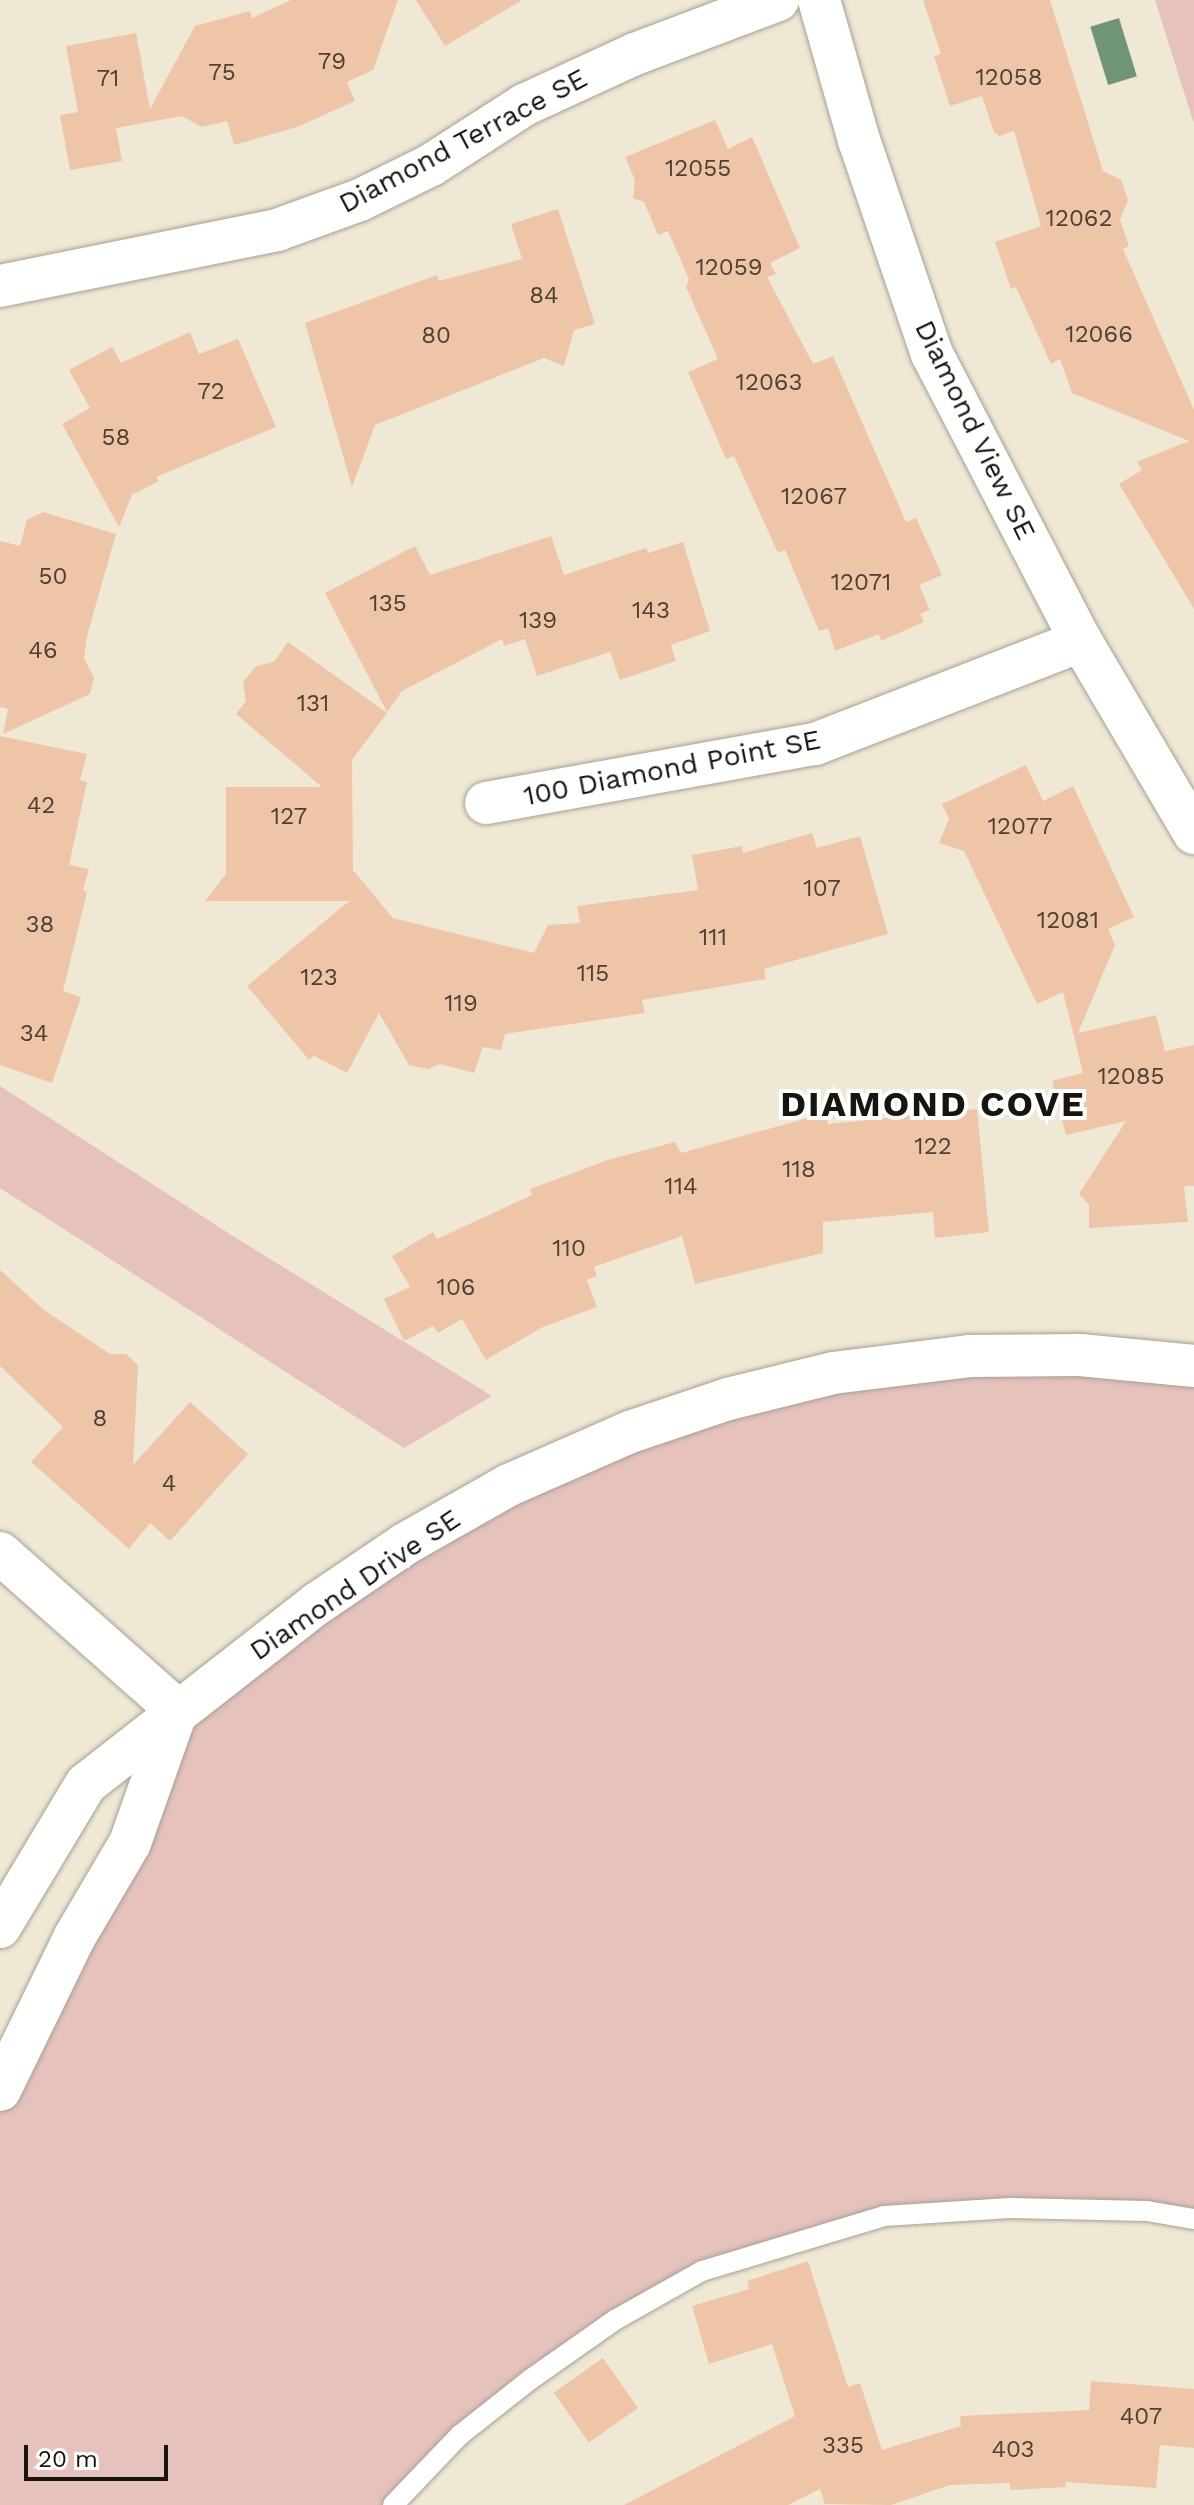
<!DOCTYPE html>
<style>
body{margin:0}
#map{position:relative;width:1194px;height:2505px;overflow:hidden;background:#efe8d5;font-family:"Work Sans",sans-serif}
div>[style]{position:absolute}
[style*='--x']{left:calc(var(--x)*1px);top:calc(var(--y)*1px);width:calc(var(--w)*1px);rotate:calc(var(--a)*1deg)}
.green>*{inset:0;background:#e5c2bc}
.water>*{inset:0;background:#6f9576;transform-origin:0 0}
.building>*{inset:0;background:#eec6a7;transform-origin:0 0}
.roads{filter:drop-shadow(0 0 2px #a7a190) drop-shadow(0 0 2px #a7a190)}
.service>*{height:20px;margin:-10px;padding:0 10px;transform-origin:10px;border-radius:10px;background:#fff}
.minor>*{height:42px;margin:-21px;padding:0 21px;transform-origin:21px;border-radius:21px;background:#fff}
span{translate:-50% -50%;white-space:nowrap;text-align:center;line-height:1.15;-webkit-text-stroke:8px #fff;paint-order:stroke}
.number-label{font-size:24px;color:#4d4135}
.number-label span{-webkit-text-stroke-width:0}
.street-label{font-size:28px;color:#17150f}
.district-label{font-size:36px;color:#17150f;font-weight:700;letter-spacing:2px}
.scale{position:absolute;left:24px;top:2445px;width:144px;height:36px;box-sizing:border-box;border:4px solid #17150f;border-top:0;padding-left:10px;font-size:24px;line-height:28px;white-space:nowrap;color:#17150f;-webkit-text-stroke:6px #fff;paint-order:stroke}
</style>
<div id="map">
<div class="green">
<div style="clip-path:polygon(1155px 0,1194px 0,1194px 124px)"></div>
<div style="clip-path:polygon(0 1086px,233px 1236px,492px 1396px,404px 1448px,0 1188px)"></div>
<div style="clip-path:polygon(1194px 1366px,1194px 2219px,884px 2216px,702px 2271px,531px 2379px,393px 2505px,0 2505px,0 2090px,177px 1710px,405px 1544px,833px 1373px)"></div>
</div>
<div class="water">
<div style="left:1119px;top:18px;width:61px;height:30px;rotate:73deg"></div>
</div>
<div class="building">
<div style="clip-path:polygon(291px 0,398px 0,373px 70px,347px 82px,355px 101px,297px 127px,234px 145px,227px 121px,202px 127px,182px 116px,116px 128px,122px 161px,70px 170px,60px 115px,78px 112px,66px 46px,136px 33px,150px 109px,195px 26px,250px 11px,252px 18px)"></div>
<div style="clip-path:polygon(416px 0,522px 0,445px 46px)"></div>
<div style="clip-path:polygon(923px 0,1050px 0,1103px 171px,1121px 180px,1128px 200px,1120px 220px,1129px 246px,1123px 249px,1194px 410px,1194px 609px,1119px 484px,1142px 470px,1137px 462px,1189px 441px,1072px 393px,1060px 359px,1051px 364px,1016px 287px,1011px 289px,995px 242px,1041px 226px,1014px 131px,999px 136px,994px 132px,982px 96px,950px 106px,934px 56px,941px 54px)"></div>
<div style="clip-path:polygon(715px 120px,728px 149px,752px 137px,800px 248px,770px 263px,776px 274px,767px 277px,813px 364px,833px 356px,906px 522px,916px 518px,942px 575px,919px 585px,930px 610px,920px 614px,924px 622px,881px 641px,879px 634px,835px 651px,828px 628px,819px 631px,785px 550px,778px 553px,734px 456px,726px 459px,688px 372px,718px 359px,686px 287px,689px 279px,668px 231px,658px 235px,644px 202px,633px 198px,635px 180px,625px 157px)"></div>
<div style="clip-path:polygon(558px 209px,595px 324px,574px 330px,564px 366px,544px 358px,375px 425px,352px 487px,305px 323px,437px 275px,439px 281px,522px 259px,511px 224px)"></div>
<div style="clip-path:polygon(190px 332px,199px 354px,238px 339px,276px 427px,156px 477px,159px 481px,132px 495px,119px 527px,62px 424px,90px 408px,69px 370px,112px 347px,121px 363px)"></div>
<div style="clip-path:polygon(43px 512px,116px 534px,87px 636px,84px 658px,94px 678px,90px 694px,3px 734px,8px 709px,0 707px,0 541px,20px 546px,27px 520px)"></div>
<div style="clip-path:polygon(551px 536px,564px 575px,646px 548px,648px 553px,683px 542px,710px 631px,671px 645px,676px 661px,620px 680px,610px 652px,537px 676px,525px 639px,504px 646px,502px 639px,402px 691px,387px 712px,325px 593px,415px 546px,430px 575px)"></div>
<div style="clip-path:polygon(288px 642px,387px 713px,352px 760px,353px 870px,393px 918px,534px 953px,548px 925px,580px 923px,577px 906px,698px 890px,692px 855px,742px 846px,743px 853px,812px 833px,817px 848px,860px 836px,888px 934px,764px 969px,766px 979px,642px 1000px,645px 1013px,505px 1034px,501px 1050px,483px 1047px,474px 1073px,440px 1064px,428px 1069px,409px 1065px,379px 1013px,347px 1073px,314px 1056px,309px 1060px,247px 986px,349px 901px,205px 901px,226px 874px,226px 787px,322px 787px,236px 714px,246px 701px,243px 682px,256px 666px,274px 662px)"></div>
<div style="clip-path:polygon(0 736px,87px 754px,80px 780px,87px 782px,69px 865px,89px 869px,83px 890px,87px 892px,63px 991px,81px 997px,52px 1083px,0 1065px)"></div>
<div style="clip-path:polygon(1026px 765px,1043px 801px,1073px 786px,1134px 917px,1108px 929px,1115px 945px,1078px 1033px,1156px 1015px,1165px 1051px,1194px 1045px,1194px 1186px,1184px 1186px,1188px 1222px,1089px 1228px,1089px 1205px,1079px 1194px,1126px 1121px,1066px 1135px,1052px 1081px,1083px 1073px,1063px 992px,1037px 1004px,964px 851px,939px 843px,949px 819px,942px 804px)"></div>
<div style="clip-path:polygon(977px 1109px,989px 1232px,935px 1238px,933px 1212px,823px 1222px,823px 1253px,695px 1284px,682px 1236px,594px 1267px,597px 1276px,587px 1280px,597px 1307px,543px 1327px,486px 1360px,462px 1319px,438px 1333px,433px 1326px,404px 1341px,384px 1299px,410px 1287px,392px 1256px,433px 1232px,437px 1239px,532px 1195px,530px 1189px,608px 1160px,675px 1142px,681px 1153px,826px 1113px,828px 1124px)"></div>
<div style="clip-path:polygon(0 1270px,44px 1310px,110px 1354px,126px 1354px,138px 1365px,133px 1465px,190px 1402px,248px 1454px,170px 1541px,150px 1523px,129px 1549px,31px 1462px,63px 1427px,0 1366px)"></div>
<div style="clip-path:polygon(808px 2261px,848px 2387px,860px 2383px,882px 2450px,961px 2426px,960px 2416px,1089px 2410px,1091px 2381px,1194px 2389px,1194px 2448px,1160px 2445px,1156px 2488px,1065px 2482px,1066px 2487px,1010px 2490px,1010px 2483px,950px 2485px,891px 2505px,825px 2504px,820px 2489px,788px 2505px,624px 2505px,795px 2416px,772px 2344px,709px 2364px,692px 2306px,749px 2289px,747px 2281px)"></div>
<div style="left:603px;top:2358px;width:61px;height:60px;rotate:55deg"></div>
</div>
<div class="roads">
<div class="service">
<div style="--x:393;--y:2505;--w:97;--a:-46.3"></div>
<div style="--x:460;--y:2435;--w:90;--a:-38.3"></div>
<div style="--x:531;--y:2379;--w:103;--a:-35.1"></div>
<div style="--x:615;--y:2320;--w:100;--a:-29.4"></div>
<div style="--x:702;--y:2271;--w:190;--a:-16.8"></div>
<div style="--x:884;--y:2216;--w:126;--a:-3.6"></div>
<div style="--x:1010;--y:2208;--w:137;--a:1.3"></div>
<div style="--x:1147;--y:2211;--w:48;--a:9.7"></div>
</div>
<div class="minor">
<div style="--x:819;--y:0;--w:146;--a:74.1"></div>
<div style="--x:859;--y:140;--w:226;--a:71.2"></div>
<div style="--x:932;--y:354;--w:323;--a:62.6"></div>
<div style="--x:1081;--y:641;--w:223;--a:59.5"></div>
<div style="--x:0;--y:286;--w:283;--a:-11.4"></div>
<div style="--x:277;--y:230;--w:88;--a:-19.9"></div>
<div style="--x:360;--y:200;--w:79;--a:-26.2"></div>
<div style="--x:431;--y:165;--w:111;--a:-32.8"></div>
<div style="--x:524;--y:105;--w:122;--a:-24.7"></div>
<div style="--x:635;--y:54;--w:153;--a:-20.7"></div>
<div style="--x:486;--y:803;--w:334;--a:-10.2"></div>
<div style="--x:815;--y:744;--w:285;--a:-21.2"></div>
<div style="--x:0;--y:1553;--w:237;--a:41.6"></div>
<div style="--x:0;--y:1927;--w:167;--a:-59"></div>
<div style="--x:86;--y:1784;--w:294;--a:-38"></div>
<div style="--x:318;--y:1603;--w:105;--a:-34.1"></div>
<div style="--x:405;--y:1544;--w:120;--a:-29.6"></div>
<div style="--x:509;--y:1485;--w:132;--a:-23.7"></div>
<div style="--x:630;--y:1432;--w:103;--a:-18.6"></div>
<div style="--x:728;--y:1399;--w:108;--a:-13.9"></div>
<div style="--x:833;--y:1373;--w:137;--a:-7.1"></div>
<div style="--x:969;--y:1356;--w:111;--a:-0.5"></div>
<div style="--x:1080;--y:1355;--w:115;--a:5.5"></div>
<div style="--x:0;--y:2090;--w:169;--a:-64"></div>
<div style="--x:74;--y:1938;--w:110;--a:-59.5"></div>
<div style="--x:130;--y:1843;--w:141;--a:-70.5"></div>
</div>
</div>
<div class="number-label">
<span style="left:332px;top:62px">79</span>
<span style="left:222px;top:73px">75</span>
<span style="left:1009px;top:78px">12058</span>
<span style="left:108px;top:79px">71</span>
<span style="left:698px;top:169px">12055</span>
<span style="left:1079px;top:219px">12062</span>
<span style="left:729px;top:268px">12059</span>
<span style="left:544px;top:296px">84</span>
<span style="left:1099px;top:335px">12066</span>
<span style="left:436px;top:336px">80</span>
<span style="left:769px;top:383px">12063</span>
<span style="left:211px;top:392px">72</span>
<span style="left:116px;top:438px">58</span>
<span style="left:814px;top:497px">12067</span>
<span style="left:53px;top:577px">50</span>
<span style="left:861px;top:583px">12071</span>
<span style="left:388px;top:604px">135</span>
<span style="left:651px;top:611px">143</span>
<span style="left:538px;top:621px">139</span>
<span style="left:43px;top:651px">46</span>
<span style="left:313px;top:704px">131</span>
<span style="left:41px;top:806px">42</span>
<span style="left:289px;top:817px">127</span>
<span style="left:1020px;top:827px">12077</span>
<span style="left:822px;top:889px">107</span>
<span style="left:1068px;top:921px">12081</span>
<span style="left:40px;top:925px">38</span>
<span style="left:713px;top:938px">111</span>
<span style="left:593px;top:974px">115</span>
<span style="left:319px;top:978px">123</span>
<span style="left:461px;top:1004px">119</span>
<span style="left:34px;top:1034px">34</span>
<span style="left:1131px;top:1077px">12085</span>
<span style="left:933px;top:1147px">122</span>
<span style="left:799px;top:1170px">118</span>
<span style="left:681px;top:1187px">114</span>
<span style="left:569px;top:1249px">110</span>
<span style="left:456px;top:1288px">106</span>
<span style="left:100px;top:1419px">8</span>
<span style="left:169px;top:1484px">4</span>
<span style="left:1141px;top:2417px">407</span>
<span style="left:843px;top:2446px">335</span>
<span style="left:1013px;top:2450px">403</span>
</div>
<div class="street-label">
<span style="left:463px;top:141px;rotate:-28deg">Diamond Terrace SE</span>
<span style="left:975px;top:430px;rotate:64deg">Diamond View SE</span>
<span style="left:672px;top:768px;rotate:-11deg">100 Diamond Point SE</span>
<span style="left:355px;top:1585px;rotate:-34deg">Diamond Drive SE</span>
</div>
<div class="district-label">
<span style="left:933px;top:1105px">DIAMOND COVE</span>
</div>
<div class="scale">20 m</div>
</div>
